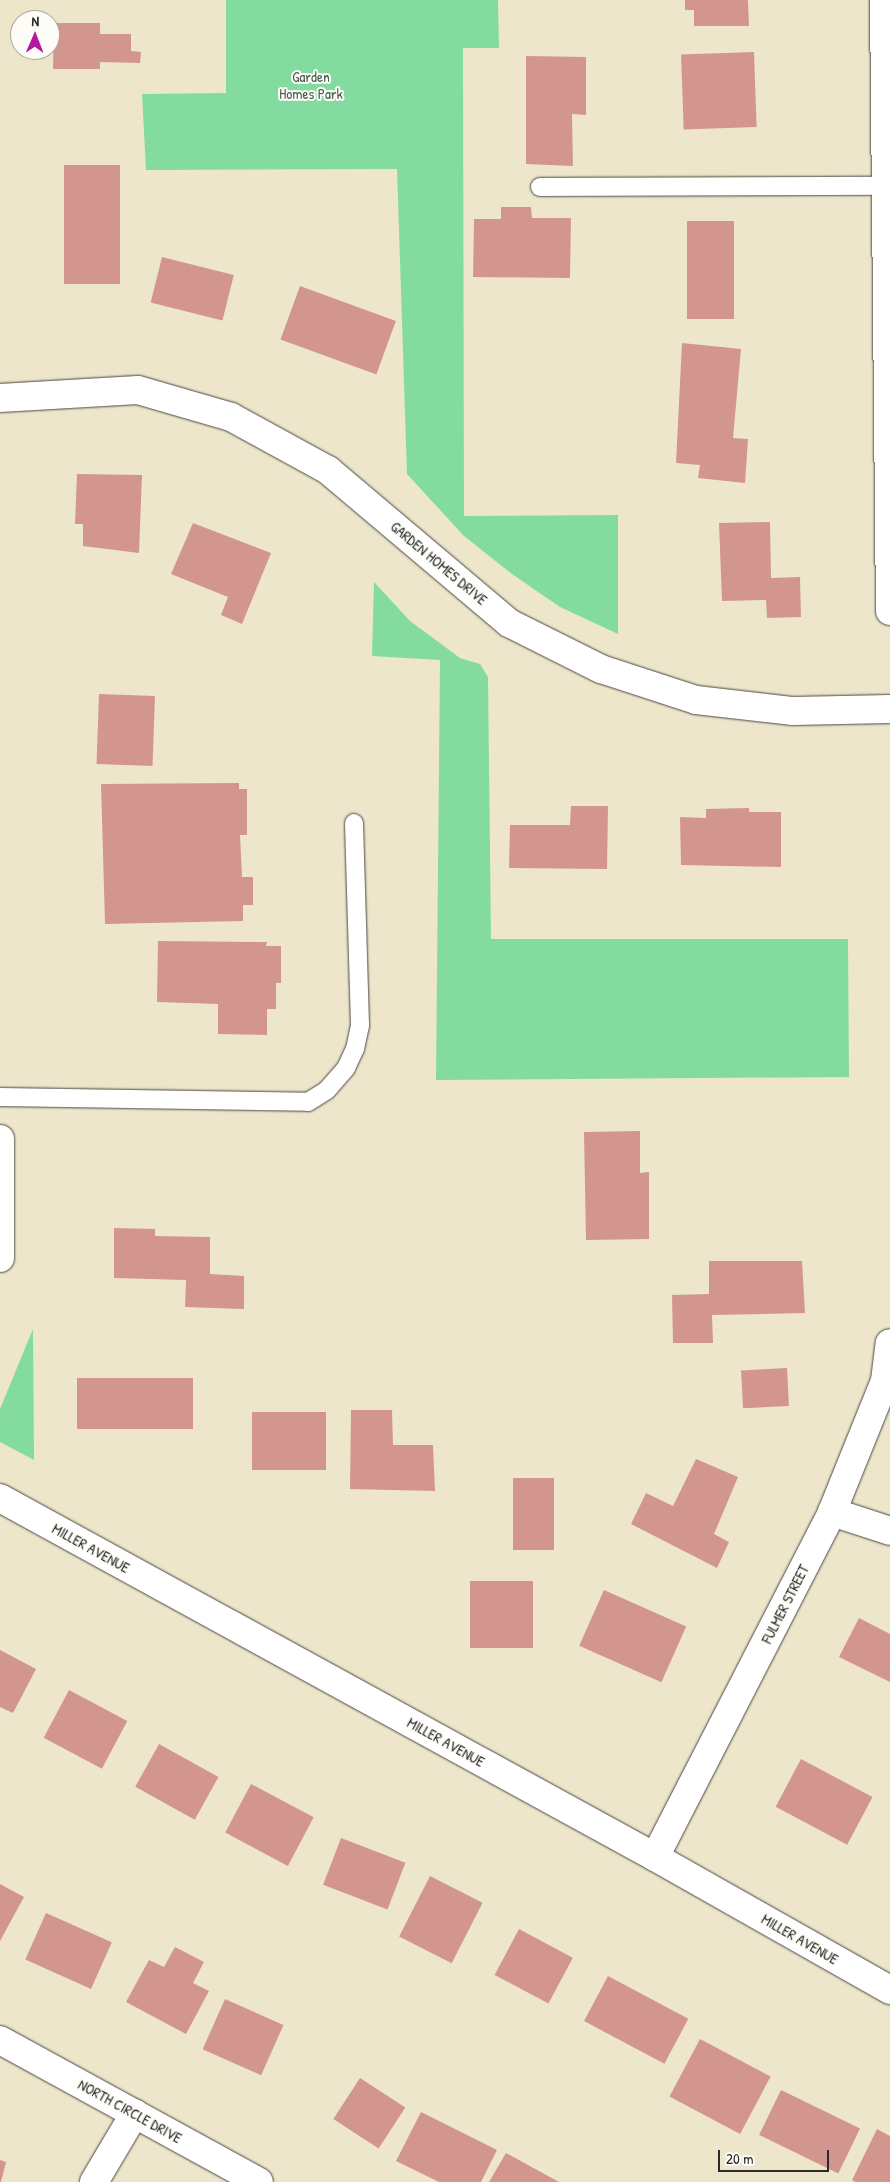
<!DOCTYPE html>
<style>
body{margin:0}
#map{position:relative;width:890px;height:2182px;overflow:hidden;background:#eee6ca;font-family:"Patrick Hand",sans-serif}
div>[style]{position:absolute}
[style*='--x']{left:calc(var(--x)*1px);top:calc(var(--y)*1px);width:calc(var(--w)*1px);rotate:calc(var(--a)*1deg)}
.green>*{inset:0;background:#84db9f}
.building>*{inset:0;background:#d2968e;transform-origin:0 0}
.roads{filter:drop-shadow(0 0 1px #484743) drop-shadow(0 0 1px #484743)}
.lane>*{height:18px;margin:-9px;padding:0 9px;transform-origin:9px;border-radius:9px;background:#fff}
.street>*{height:28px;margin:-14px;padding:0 14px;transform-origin:14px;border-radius:14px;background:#fff}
.secondary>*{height:28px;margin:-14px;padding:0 14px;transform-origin:14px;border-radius:14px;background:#fff}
span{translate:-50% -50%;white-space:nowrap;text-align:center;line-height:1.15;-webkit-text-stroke:4px #fdfcf7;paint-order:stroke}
.park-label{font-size:15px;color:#46604e}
.street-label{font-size:15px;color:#2b2b2b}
.north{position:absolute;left:10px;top:10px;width:50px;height:50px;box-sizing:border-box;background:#fdfcf7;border:1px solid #a9a8a5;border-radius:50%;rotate:1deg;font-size:14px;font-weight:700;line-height:20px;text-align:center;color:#2b2b2b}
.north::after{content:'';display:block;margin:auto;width:18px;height:22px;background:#b5179e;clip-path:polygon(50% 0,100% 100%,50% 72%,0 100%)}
.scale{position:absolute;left:718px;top:2150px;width:111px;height:22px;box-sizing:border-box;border:2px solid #2b2b2b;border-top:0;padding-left:6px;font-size:15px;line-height:18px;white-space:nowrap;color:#2b2b2b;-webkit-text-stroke:4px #fdfcf7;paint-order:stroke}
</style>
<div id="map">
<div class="green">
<div style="clip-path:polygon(226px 0,498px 0,499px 48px,463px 48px,464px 516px,618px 515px,618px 634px,560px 607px,512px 574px,464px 536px,407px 474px,397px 169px,146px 170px,142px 94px,226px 93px)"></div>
<div style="clip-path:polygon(374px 582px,410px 621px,460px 658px,480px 664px,488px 677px,491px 939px,848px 939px,849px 1077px,436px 1080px,440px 660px,372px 656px)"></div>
<div style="clip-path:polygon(33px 1329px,34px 1460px,0 1442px,0 1409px)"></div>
</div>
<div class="building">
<div style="clip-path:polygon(685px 0,748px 0,749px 26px,694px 26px,694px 10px,685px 10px)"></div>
<div style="clip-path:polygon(54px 23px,100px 23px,100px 34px,131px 34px,131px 51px,141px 52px,140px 63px,100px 62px,100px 69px,53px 69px)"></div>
<div style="left:754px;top:52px;width:75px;height:73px;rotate:88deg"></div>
<div style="clip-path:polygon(526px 56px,586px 57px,586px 115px,572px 114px,573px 166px,526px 164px)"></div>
<div style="left:64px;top:165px;width:56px;height:119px"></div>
<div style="clip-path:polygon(501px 207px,531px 207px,532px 218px,571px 218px,570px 278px,473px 277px,474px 219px,501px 219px)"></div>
<div style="left:687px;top:221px;width:47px;height:98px"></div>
<div style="left:162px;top:257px;width:74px;height:47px;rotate:14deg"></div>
<div style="left:300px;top:286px;width:102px;height:57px;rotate:20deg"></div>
<div style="clip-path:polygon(682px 343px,741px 349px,733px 438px,748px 439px,745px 483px,698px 478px,700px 465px,676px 463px)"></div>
<div style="clip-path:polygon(77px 474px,142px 475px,139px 553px,83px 546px,83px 524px,75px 524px)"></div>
<div style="clip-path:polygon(770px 522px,771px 578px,800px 577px,801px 617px,767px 618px,766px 600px,722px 601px,719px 523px)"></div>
<div style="clip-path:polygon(193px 523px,271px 553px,242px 624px,221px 615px,228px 597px,171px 574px)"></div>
<div style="left:99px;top:694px;width:56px;height:70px;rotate:2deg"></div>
<div style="clip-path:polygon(239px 783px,239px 789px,247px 789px,247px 835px,240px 835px,242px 877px,253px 877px,253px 905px,243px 905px,243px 921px,105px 924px,101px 784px)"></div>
<div style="clip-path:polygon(571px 806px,608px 806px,607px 869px,509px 868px,510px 825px,570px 825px)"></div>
<div style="clip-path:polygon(749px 808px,749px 812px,781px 812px,781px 867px,681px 865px,680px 817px,706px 818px,706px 809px)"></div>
<div style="clip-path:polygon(158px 941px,267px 942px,266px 946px,281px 946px,281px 983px,276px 983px,276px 1009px,267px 1009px,267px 1035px,218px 1034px,218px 1004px,157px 1002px)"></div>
<div style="clip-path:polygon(640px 1131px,640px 1173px,649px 1172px,649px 1239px,586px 1240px,584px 1132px)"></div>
<div style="clip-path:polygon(114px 1228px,155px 1229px,155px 1236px,210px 1237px,210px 1274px,244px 1276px,244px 1309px,185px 1307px,186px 1280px,114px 1278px)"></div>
<div style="clip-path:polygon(709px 1261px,802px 1261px,805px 1313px,712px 1315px,713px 1343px,673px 1343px,672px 1295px,709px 1294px)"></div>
<div style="left:787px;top:1368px;width:38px;height:46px;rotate:87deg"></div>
<div style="left:193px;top:1378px;width:51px;height:116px;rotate:90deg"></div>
<div style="clip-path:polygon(351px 1410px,392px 1410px,393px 1445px,433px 1445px,435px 1491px,350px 1489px)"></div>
<div style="left:252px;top:1412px;width:74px;height:58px"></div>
<div style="clip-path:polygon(696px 1459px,738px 1477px,714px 1534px,729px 1542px,717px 1568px,631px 1524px,646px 1493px,673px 1506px)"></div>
<div style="left:513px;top:1478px;width:41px;height:72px"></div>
<div style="left:470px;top:1581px;width:63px;height:67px"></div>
<div style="left:604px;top:1590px;width:90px;height:61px;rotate:24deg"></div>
<div style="clip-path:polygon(859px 1618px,890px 1634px,890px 1682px,839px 1657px)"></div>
<div style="clip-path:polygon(0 1650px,36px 1669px,13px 1713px,0 1707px)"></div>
<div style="left:69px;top:1690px;width:66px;height:54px;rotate:28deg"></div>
<div style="left:159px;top:1744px;width:68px;height:49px;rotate:29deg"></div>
<div style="left:801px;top:1759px;width:81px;height:54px;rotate:28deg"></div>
<div style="left:251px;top:1784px;width:71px;height:55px;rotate:28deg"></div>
<div style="left:341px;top:1838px;width:69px;height:50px;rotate:21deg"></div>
<div style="left:430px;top:1876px;width:59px;height:68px;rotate:27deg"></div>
<div style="clip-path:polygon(0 1884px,24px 1897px,0 1941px)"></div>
<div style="left:46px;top:1913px;width:72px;height:51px;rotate:24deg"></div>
<div style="left:519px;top:1929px;width:61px;height:52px;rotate:28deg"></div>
<div style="clip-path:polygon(175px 1947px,204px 1962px,193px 1983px,209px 1991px,186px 2034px,126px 2002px,149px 1960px,164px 1967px)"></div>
<div style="left:608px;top:1976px;width:91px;height:51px;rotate:28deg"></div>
<div style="left:225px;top:1999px;width:64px;height:55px;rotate:24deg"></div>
<div style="left:700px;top:2039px;width:80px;height:65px;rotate:28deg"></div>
<div style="left:360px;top:2078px;width:54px;height:49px;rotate:33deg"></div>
<div style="left:781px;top:2090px;width:88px;height:50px;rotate:26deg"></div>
<div style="clip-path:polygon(421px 2112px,497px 2150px,481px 2182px,439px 2182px,396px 2161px)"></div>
<div style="clip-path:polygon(877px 2129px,890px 2136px,890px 2182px,855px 2182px,852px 2180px)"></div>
<div style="clip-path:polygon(506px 2153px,559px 2182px,489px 2182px)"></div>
<div style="clip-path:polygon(0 2160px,6px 2162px,1px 2182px,0 2182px)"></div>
</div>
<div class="roads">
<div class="lane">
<div style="--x:540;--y:187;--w:346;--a:-0.2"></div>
<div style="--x:0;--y:1097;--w:308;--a:0.9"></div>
<div style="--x:308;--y:1102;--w:22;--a:-32"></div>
<div style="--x:327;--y:1090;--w:29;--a:-49"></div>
<div style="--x:346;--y:1068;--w:21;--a:-65"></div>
<div style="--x:355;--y:1049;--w:25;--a:-78"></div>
<div style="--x:360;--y:1025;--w:202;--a:-91.7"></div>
</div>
<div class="street">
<div style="--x:884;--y:0;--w:611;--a:89.44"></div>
<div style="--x:0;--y:398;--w:138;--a:-3.3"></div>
<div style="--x:138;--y:390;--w:97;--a:16.2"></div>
<div style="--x:231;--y:417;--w:111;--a:28.7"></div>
<div style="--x:328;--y:470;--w:237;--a:40.2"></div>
<div style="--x:509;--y:623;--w:103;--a:26.6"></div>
<div style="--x:601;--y:669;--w:100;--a:18.1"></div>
<div style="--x:696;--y:700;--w:98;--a:6.5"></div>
<div style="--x:793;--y:711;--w:97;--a:-1.2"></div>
<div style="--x:0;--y:1139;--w:119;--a:90"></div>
<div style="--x:832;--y:1512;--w:61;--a:18.1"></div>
<div style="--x:655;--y:1857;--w:388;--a:-62.8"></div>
<div style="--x:832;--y:1512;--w:141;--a:-68"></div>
<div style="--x:885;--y:1381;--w:38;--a:-83"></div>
<div style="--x:0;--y:2040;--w:295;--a:28.7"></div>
<div style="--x:94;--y:2182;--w:80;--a:-59.3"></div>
</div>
<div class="secondary">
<div style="--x:0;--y:1498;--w:747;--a:28.73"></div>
<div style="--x:655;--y:1857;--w:270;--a:29.5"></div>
</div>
</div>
<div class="park-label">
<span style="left:311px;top:85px">Garden<br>Homes Park</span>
</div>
<div class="street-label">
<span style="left:439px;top:563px;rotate:40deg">GARDEN HOMES DRIVE</span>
<span style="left:91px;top:1548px;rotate:29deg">MILLER AVENUE</span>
<span style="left:785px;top:1604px;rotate:-63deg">FULMER STREET</span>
<span style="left:446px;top:1742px;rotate:29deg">MILLER AVENUE</span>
<span style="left:800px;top:1939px;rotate:30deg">MILLER AVENUE</span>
<span style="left:130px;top:2111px;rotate:29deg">NORTH CIRCLE DRIVE</span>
</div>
<div class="north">N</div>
<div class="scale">20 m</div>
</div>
